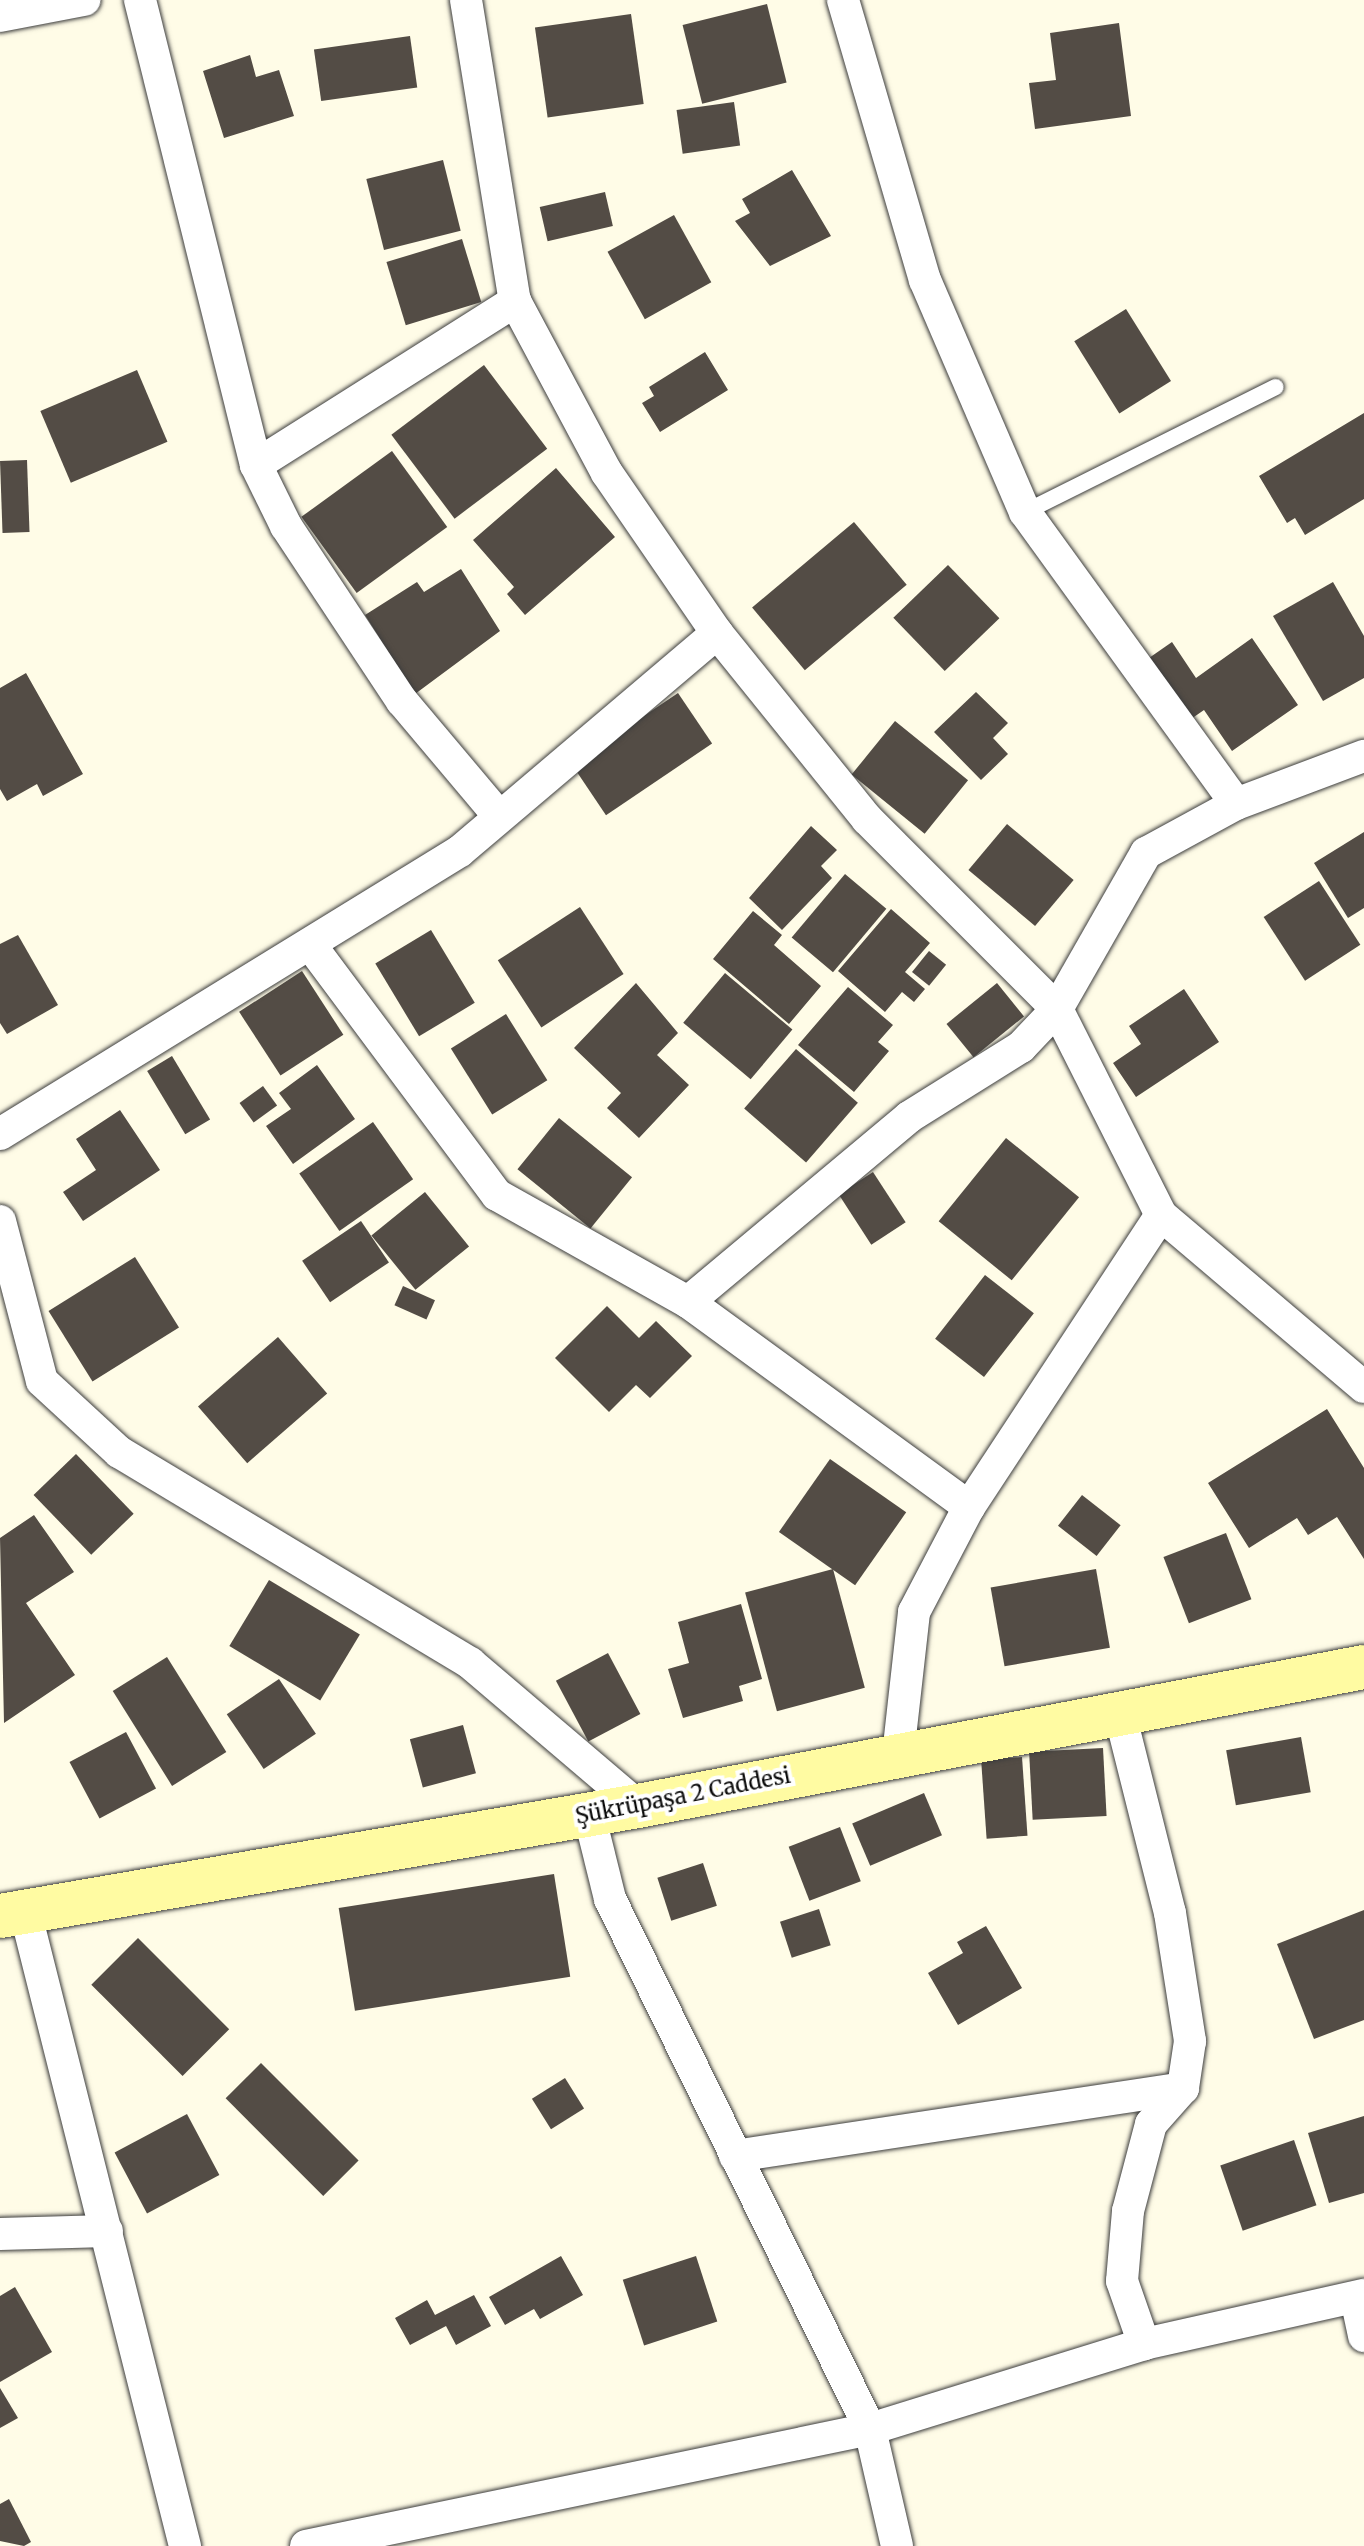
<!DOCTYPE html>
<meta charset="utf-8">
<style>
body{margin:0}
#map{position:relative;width:1364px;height:2546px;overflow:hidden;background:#fffce7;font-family:Merriweather,serif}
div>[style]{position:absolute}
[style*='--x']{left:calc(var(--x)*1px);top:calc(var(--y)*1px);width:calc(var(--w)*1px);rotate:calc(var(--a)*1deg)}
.building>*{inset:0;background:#534c45;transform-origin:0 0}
.roads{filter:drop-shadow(0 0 2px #3d3d3d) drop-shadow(0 0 2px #3d3d3d)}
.lane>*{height:16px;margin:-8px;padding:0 8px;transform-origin:8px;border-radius:8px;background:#fff}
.street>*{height:32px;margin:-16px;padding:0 16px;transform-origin:16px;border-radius:16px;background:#fff}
.secondary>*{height:44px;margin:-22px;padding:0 22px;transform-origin:22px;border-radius:22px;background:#fffba2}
span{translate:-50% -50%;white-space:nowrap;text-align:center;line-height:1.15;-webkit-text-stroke:8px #fff;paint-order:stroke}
.street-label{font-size:22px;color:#0a0a0a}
</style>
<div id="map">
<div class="building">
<div style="left:767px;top:4px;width:81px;height:87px;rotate:76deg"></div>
<div style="left:631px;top:14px;width:91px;height:97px;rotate:82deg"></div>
<div style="clip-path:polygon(1119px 23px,1131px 116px,1035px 129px,1029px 83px,1056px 80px,1050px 33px)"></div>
<div style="left:410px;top:36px;width:52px;height:97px;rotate:82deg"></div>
<div style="clip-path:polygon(250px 55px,256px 77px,279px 70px,294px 116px,224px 138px,203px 71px)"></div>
<div style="left:734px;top:102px;width:44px;height:58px;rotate:82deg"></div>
<div style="left:443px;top:160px;width:73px;height:79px;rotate:76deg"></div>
<div style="clip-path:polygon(792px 170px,831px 236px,770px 266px,735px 221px,750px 213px,742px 199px)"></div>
<div style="left:605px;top:192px;width:35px;height:67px;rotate:77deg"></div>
<div style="left:674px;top:215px;width:77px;height:76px;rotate:61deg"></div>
<div style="left:462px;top:239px;width:66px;height:79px;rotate:73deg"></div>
<div style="left:1126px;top:309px;width:85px;height:61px;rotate:58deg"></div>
<div style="clip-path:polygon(705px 352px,728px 390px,660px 432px,642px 403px,654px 396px,649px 387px)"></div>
<div style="left:484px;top:365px;width:105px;height:116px;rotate:53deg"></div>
<div style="left:137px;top:370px;width:78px;height:105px;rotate:67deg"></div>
<div style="clip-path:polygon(1364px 413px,1364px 499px,1305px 535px,1295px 518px,1287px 523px,1259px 476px)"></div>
<div style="left:392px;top:451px;width:94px;height:112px;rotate:54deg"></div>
<div style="left:27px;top:460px;width:72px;height:27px;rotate:88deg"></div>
<div style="clip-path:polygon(556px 468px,615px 537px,525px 615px,507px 594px,514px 587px,473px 540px)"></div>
<div style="left:854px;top:522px;width:82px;height:133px;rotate:50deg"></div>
<div style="left:948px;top:565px;width:74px;height:76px;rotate:46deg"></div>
<div style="clip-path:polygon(461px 569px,500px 631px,415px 694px,365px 615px,417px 582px,424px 592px)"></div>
<div style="clip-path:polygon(1333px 582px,1364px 636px,1364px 678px,1323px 701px,1273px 616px)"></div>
<div style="clip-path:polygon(1252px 638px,1298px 705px,1232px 751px,1204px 710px,1191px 719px,1149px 658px,1172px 642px,1196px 678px)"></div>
<div style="clip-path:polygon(26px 673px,83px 774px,43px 796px,37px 784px,7px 801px,0 789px,0 688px)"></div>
<div style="clip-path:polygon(976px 692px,1008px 723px,993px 738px,1008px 754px,981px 780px,934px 732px)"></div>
<div style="left:678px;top:693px;width:61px;height:128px;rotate:56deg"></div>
<div style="left:895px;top:721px;width:94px;height:69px;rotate:39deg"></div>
<div style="left:1007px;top:824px;width:87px;height:60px;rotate:40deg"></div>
<div style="clip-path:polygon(811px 826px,837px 850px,821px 866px,832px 878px,782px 930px,749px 898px)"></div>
<div style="clip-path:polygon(1364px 832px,1364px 908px,1348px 918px,1314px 863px)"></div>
<div style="left:845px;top:874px;width:54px;height:83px;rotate:40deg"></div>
<div style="left:1319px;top:881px;width:76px;height:66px;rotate:57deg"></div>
<div style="left:580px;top:907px;width:80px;height:98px;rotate:57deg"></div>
<div style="clip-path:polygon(891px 909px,930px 943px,905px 972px,925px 989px,914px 1002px,902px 992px,885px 1012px,838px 971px)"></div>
<div style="clip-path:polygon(753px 911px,782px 935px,774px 945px,821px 986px,789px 1024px,713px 959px)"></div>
<div style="left:431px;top:930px;width:85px;height:65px;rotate:59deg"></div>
<div style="clip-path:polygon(18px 935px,58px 1005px,7px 1034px,0 1023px,0 944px)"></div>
<div style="left:929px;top:951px;width:22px;height:27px;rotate:39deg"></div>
<div style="left:302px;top:971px;width:76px;height:75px;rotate:57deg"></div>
<div style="left:725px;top:973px;width:88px;height:65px;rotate:40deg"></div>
<div style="clip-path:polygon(636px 983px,678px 1033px,657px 1055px,689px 1085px,639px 1138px,607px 1108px,621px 1093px,574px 1048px)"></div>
<div style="left:997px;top:983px;width:43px;height:65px;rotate:51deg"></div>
<div style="clip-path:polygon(848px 987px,893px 1025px,878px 1042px,889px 1051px,854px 1092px,798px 1045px)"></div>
<div style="clip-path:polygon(1184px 989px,1219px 1042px,1136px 1097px,1113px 1063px,1141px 1044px,1129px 1026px)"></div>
<div style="left:506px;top:1014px;width:78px;height:65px;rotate:58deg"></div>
<div style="left:796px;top:1049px;width:82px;height:79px;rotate:41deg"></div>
<div style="left:172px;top:1056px;width:74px;height:29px;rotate:59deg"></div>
<div style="clip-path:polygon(317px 1065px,355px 1119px,293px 1164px,266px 1126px,291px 1109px,279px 1093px)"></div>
<div style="left:263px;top:1086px;width:24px;height:29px;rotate:54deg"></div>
<div style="clip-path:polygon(120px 1110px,160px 1170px,83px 1221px,63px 1192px,96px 1170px,76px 1139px)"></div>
<div style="left:559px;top:1118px;width:94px;height:66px;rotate:39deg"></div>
<div style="left:373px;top:1122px;width:70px;height:90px;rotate:55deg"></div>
<div style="left:1006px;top:1138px;width:94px;height:107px;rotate:39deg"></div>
<div style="left:873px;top:1172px;width:60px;height:41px;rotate:57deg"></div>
<div style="left:425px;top:1192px;width:70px;height:69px;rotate:51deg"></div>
<div style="left:361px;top:1221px;width:50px;height:71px;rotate:56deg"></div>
<div style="left:135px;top:1257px;width:83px;height:102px;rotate:58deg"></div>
<div style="left:985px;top:1275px;width:62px;height:81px;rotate:38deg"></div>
<div style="left:403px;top:1286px;width:35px;height:21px;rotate:24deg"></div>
<div style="clip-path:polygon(607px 1306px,639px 1338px,656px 1321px,692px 1356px,650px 1398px,636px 1385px,609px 1412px,555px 1358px)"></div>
<div style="left:278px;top:1337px;width:75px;height:106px;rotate:49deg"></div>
<div style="clip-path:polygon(1327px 1409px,1364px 1468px,1364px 1559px,1337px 1517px,1308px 1535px,1297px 1518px,1249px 1548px,1208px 1483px)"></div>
<div style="left:76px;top:1454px;width:83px;height:59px;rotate:46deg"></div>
<div style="left:830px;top:1459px;width:93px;height:89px;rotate:35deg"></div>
<div style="left:1082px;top:1495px;width:49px;height:39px;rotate:38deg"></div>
<div style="clip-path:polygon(34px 1515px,74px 1572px,26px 1603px,75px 1675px,4px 1723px,0 1538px)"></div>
<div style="left:1226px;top:1533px;width:71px;height:67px;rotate:69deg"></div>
<div style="left:833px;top:1569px;width:123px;height:91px;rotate:75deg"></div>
<div style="left:1096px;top:1569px;width:80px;height:107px;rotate:80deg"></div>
<div style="left:269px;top:1580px;width:106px;height:77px;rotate:31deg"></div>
<div style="clip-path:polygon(741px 1604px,762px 1679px,739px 1686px,743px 1701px,683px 1718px,668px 1669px,689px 1663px,678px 1622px)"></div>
<div style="left:608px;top:1653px;width:69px;height:59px;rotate:62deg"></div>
<div style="left:167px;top:1657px;width:112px;height:64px;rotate:58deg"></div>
<div style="left:279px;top:1679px;width:66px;height:63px;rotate:56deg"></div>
<div style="left:463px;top:1725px;width:50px;height:55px;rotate:75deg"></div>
<div style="left:126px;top:1732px;width:64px;height:64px;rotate:62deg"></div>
<div style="left:1301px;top:1737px;width:56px;height:76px;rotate:80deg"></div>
<div style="left:1103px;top:1748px;width:68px;height:74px;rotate:87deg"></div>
<div style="left:1022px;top:1757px;width:79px;height:41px;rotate:86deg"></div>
<div style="left:924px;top:1793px;width:46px;height:78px;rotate:67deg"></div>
<div style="left:840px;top:1827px;width:58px;height:55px;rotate:69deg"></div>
<div style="left:703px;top:1863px;width:45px;height:48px;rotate:72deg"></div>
<div style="left:554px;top:1874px;width:104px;height:218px;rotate:81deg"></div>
<div style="left:819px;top:1909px;width:38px;height:41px;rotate:72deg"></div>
<div style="clip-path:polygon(1364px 1910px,1364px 2020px,1314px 2039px,1277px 1944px)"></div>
<div style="clip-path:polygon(986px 1926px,1022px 1988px,958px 2025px,928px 1973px,963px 1953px,957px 1942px)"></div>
<div style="left:138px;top:1938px;width:129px;height:66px;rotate:45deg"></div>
<div style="left:261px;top:2063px;width:138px;height:50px;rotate:45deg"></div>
<div style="left:565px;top:2078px;width:36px;height:39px;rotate:58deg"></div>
<div style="left:187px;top:2114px;width:69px;height:82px;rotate:62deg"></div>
<div style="clip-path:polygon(1364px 2116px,1364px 2193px,1329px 2203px,1308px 2133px)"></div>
<div style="left:1294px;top:2140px;width:69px;height:78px;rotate:71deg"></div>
<div style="clip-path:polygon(561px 2256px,583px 2295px,540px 2319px,534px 2309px,505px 2325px,489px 2297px)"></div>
<div style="left:696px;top:2256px;width:69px;height:77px;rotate:72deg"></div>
<div style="clip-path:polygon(15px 2287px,52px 2352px,0 2382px,0 2296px)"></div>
<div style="clip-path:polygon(474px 2295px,491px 2326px,456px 2345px,446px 2326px,410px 2345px,395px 2318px,427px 2300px,435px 2315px)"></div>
<div style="clip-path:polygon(0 2388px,18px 2418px,0 2428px)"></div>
<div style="clip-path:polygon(9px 2499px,31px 2542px,24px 2546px,0 2541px,0 2504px)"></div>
</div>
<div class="roads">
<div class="lane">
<div style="--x:1025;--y:512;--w:280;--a:-26.5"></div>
</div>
<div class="street">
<div style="--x:140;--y:0;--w:479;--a:76"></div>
<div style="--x:256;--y:465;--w:68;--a:63.8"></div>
<div style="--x:286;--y:526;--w:210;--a:56.5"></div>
<div style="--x:402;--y:701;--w:150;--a:49.9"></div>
<div style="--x:466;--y:0;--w:305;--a:80.8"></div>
<div style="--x:515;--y:301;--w:195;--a:61.9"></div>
<div style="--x:607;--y:473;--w:194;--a:55.5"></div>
<div style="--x:717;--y:633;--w:239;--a:51.1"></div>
<div style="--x:867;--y:819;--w:269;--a:45"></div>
<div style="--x:1057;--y:1009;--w:231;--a:63.2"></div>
<div style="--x:1161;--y:1215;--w:266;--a:40.3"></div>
<div style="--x:843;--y:0;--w:292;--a:73.7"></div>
<div style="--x:925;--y:280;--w:253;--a:66.7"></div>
<div style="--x:1025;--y:512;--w:360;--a:54.1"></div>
<div style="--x:0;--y:16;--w:86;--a:-10.8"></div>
<div style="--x:256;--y:465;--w:307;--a:-32.3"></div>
<div style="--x:312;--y:947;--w:309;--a:53.3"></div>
<div style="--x:497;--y:1195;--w:219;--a:29.3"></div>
<div style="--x:688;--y:1302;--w:348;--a:36.1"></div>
<div style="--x:0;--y:1134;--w:540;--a:-31.6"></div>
<div style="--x:460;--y:851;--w:337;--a:-40.3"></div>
<div style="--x:0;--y:1221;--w:165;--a:75.3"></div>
<div style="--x:42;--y:1381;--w:105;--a:42.7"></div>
<div style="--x:119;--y:1452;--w:410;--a:31"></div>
<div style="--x:470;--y:1663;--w:221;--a:40.4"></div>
<div style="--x:688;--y:1302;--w:288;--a:-39.9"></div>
<div style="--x:909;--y:1117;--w:132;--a:-32"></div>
<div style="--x:1021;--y:1047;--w:52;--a:-46.5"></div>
<div style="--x:1057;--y:1009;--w:180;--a:-60.3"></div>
<div style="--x:1146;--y:853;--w:102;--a:-28.6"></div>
<div style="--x:1236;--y:804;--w:137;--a:-20.6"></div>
<div style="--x:1120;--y:1714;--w:205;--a:75.9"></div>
<div style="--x:1170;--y:1913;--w:130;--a:81.1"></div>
<div style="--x:1190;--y:2041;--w:48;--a:98.5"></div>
<div style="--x:1183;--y:2088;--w:48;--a:131.6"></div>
<div style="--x:1151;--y:2124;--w:90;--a:104.8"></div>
<div style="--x:1128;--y:2211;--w:70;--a:94.9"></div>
<div style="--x:1122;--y:2281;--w:67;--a:70.8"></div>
<div style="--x:898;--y:1755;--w:144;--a:-83.6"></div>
<div style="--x:914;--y:1612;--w:119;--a:-62.4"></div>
<div style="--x:969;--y:1507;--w:349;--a:-56.7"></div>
<div style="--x:589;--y:1814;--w:88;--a:76.1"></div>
<div style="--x:610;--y:1899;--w:590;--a:63.87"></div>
<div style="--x:870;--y:2429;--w:120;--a:77"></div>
<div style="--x:25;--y:1911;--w:655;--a:75.86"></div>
<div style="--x:735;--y:2156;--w:453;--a:-8.6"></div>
<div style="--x:0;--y:2234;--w:107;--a:-1.6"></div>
<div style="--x:1356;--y:2298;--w:39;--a:78"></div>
<div style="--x:306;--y:2546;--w:576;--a:-11.72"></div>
<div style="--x:870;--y:2429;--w:287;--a:-17.2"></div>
<div style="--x:1144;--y:2344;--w:225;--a:-12.6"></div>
</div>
<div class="secondary">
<div style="--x:0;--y:1916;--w:647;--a:-9.78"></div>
<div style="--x:638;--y:1806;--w:739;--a:-10.84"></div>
</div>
</div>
<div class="street-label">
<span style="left:683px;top:1796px;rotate:-11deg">Şükrüpaşa 2 Caddesi</span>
</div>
</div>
